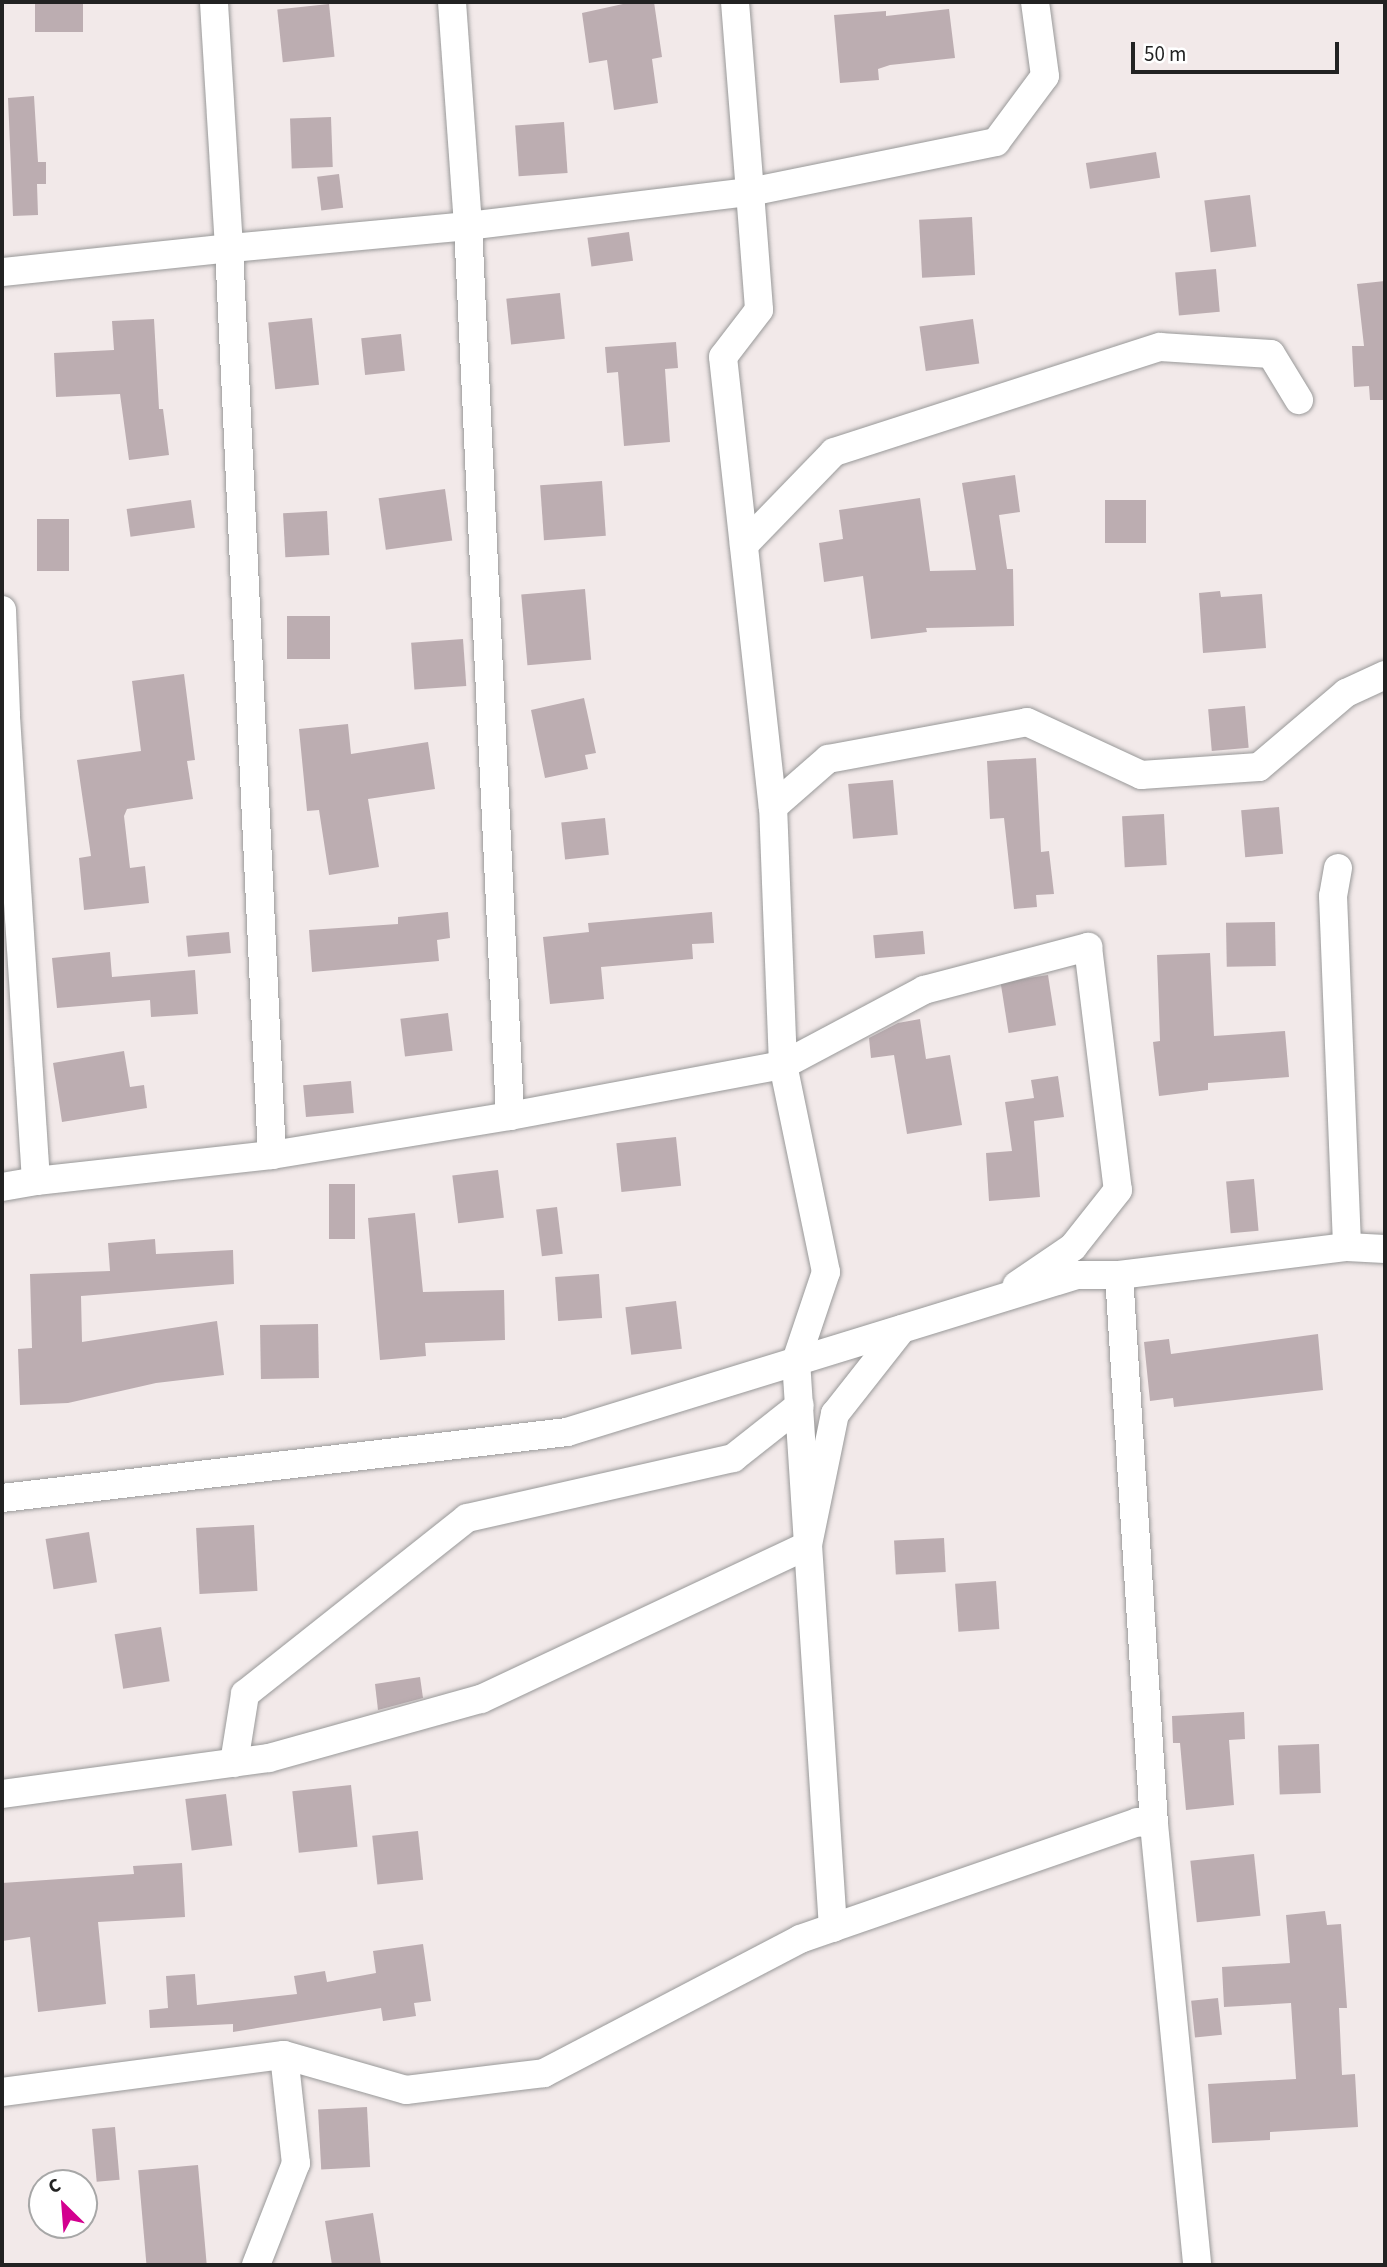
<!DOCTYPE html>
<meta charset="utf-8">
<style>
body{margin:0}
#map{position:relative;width:1387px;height:2267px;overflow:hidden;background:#f2e9e9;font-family:"Source Sans 3",sans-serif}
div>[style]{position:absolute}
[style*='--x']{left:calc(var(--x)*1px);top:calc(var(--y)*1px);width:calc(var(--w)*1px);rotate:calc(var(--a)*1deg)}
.building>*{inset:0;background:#bcadb1;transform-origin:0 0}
.roads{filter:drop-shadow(0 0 2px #999) drop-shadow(0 0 2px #999)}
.minor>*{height:28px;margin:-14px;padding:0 14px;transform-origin:14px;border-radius:14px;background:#fff}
span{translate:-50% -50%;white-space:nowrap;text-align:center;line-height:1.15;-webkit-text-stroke:5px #fff;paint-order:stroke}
.frame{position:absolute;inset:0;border:4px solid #222;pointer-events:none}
.north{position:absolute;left:28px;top:2169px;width:70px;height:70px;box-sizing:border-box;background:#fff;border:2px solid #a7a7a7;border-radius:50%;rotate:335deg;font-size:19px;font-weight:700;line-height:28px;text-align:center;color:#222}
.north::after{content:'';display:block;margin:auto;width:24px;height:32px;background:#d3008f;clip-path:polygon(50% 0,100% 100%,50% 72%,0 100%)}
.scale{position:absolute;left:1131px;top:42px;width:208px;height:32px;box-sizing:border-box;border:4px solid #222;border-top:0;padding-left:9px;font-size:21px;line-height:24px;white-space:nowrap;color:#222;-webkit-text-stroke:5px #fff;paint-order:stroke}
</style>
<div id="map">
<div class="building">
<div style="left:35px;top:2px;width:48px;height:30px"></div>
<div style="clip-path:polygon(632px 2px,654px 2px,662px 57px,652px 59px,658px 103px,614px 110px,607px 60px,589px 63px,582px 13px)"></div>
<div style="left:329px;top:4px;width:53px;height:52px;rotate:84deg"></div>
<div style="clip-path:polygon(949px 9px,955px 58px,890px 65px,878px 69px,879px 80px,840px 83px,834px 15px,886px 11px,886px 16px)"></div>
<div style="clip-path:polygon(34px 96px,38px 162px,46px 162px,46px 184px,37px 184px,38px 215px,13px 216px,8px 98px)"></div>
<div style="left:331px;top:117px;width:50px;height:41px;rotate:88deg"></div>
<div style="left:564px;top:122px;width:51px;height:49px;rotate:86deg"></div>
<div style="left:1156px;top:152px;width:26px;height:71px;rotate:81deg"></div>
<div style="left:339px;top:174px;width:34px;height:22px;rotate:83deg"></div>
<div style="left:1250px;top:195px;width:52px;height:46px;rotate:83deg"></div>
<div style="left:972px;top:217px;width:58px;height:53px;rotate:87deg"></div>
<div style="left:629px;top:232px;width:29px;height:42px;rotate:82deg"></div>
<div style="left:1216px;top:269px;width:43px;height:41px;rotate:85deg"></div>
<div style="clip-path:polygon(1385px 281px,1385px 400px,1370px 400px,1369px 386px,1354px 387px,1352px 346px,1364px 346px,1357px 284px)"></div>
<div style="left:560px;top:293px;width:46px;height:54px;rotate:84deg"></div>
<div style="left:312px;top:318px;width:67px;height:44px;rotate:84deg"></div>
<div style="clip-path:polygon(154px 319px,159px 409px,163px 409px,169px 455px,129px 460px,120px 394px,56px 397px,54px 353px,114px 350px,112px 321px)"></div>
<div style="left:973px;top:319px;width:45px;height:54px;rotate:82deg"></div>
<div style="left:401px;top:334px;width:37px;height:40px;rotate:84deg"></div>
<div style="clip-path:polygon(676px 342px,678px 368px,665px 369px,670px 442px,624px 446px,618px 372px,607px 373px,605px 347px)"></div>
<div style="clip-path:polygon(1015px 475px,1020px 512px,999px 515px,1007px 569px,1013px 569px,1014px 626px,926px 628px,927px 632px,871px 639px,863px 576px,824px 582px,819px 543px,843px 539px,839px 510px,920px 498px,930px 571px,976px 570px,962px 483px)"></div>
<div style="left:602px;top:481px;width:55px;height:62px;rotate:86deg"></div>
<div style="left:445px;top:489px;width:52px;height:67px;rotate:82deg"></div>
<div style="left:191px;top:500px;width:28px;height:65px;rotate:82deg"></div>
<div style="left:1105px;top:500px;width:41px;height:43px"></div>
<div style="left:327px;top:511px;width:44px;height:44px;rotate:87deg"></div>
<div style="left:37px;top:519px;width:32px;height:52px"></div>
<div style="left:585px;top:589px;width:71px;height:64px;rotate:85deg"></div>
<div style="clip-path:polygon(1220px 591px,1221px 597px,1262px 594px,1266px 648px,1203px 653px,1199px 593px)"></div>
<div style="left:287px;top:616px;width:43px;height:43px"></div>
<div style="left:463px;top:639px;width:47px;height:52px;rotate:86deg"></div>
<div style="clip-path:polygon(184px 674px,195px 760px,187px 761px,193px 799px,127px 809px,124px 816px,130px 868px,145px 866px,149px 903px,84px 910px,79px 858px,91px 856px,77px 760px,141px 751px,132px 681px)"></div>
<div style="clip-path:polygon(584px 698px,596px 753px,585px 755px,588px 769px,545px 778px,531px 710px)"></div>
<div style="left:1245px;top:706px;width:42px;height:37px;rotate:85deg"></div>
<div style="clip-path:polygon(348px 724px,351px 754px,428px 742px,435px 789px,368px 799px,379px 867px,329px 875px,319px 810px,307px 811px,299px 729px)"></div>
<div style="clip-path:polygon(1036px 758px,1041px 852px,1049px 851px,1054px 894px,1036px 895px,1037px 907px,1014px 909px,1004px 818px,990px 819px,987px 761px)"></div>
<div style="left:893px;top:780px;width:55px;height:45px;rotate:85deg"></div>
<div style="left:1279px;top:807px;width:47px;height:38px;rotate:85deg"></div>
<div style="left:1164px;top:814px;width:51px;height:42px;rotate:87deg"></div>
<div style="left:605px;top:818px;width:37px;height:44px;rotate:84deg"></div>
<div style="clip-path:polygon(448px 912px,450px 938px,437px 940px,439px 961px,312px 972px,309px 930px,398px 924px,398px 917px)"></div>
<div style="clip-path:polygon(712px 912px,714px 943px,692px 944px,693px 959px,601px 967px,604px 999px,550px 1004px,543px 937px,589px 932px,588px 923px)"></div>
<div style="left:1275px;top:922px;width:44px;height:49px;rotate:89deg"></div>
<div style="left:923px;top:931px;width:23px;height:50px;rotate:85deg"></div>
<div style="left:229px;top:932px;width:21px;height:43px;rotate:85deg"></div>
<div style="clip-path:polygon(110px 952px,112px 977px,195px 970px,198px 1014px,151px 1017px,150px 1000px,57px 1008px,52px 958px)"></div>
<div style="clip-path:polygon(1210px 953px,1214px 1036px,1285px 1031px,1289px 1077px,1208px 1083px,1208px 1090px,1159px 1096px,1153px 1042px,1160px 1041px,1157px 955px)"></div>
<div style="left:1048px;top:975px;width:51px;height:48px;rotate:81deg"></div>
<div style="left:448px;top:1013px;width:38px;height:48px;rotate:83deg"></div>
<div style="clip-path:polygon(920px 1019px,926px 1059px,950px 1055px,962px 1125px,907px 1134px,894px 1055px,871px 1058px,869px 1038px,898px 1023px)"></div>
<div style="clip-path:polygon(124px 1051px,130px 1087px,144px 1085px,147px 1108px,62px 1122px,53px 1063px)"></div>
<div style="clip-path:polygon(1058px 1076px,1064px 1117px,1034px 1121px,1040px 1197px,989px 1201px,986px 1153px,1012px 1151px,1005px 1102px,1034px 1098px,1031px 1080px)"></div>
<div style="left:351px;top:1081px;width:32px;height:48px;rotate:85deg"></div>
<div style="left:676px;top:1137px;width:49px;height:60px;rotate:84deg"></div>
<div style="left:498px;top:1170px;width:48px;height:46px;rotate:83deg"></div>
<div style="left:1254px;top:1179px;width:52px;height:28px;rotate:85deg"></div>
<div style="left:329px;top:1184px;width:26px;height:55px"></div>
<div style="left:557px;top:1207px;width:47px;height:21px;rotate:83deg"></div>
<div style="clip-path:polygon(415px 1213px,423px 1292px,504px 1290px,505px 1340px,425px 1343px,426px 1356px,380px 1360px,368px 1218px)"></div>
<div style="clip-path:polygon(155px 1239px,156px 1254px,233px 1250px,234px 1284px,81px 1296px,82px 1342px,217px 1321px,224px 1375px,156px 1383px,68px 1403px,20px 1405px,18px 1349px,32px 1348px,30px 1274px,110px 1271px,108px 1243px)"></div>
<div style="left:599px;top:1274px;width:44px;height:44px;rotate:86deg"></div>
<div style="left:676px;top:1301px;width:48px;height:51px;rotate:83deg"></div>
<div style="left:318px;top:1324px;width:54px;height:58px;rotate:89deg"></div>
<div style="clip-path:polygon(1318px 1334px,1323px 1390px,1174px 1407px,1173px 1398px,1150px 1401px,1144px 1342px,1169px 1339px,1171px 1354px)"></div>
<div style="left:254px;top:1525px;width:66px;height:58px;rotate:87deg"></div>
<div style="left:89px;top:1532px;width:51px;height:44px;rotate:81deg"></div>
<div style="left:944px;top:1538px;width:34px;height:50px;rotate:87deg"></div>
<div style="left:996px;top:1581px;width:48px;height:41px;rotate:86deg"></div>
<div style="left:161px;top:1627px;width:55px;height:47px;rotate:81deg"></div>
<div style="clip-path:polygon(420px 1677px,423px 1698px,378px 1710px,375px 1684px)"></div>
<div style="clip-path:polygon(1244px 1712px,1245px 1739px,1229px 1740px,1234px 1805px,1186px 1810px,1180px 1743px,1173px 1743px,1172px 1716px)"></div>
<div style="left:1319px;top:1744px;width:49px;height:41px;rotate:88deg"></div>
<div style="left:351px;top:1785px;width:62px;height:59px;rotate:84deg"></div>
<div style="left:226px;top:1794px;width:52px;height:41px;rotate:83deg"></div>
<div style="left:418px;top:1831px;width:49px;height:46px;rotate:84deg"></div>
<div style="left:1254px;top:1854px;width:62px;height:64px;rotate:84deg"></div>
<div style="clip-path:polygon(182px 1863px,185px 1917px,98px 1922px,106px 2004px,38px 2012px,30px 1937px,2px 1941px,2px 1883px,134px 1874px,133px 1866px)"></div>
<div style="clip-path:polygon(1325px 1911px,1327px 1925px,1341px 1924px,1347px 2008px,1339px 2008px,1342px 2075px,1355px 2074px,1358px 2127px,1270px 2132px,1270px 2140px,1212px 2143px,1208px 2084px,1296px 2079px,1291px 2003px,1224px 2007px,1222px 1967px,1290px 1963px,1286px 1915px)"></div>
<div style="clip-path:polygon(423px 1944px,431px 2001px,414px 2003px,416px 2016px,383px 2021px,381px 2008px,233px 2032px,233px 2024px,150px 2028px,149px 2010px,168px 2008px,166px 1976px,195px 1974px,197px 2005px,297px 1994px,294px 1976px,325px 1971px,327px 1982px,376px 1973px,373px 1951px)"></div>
<div style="left:1218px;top:1998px;width:37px;height:27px;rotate:84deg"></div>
<div style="left:367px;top:2107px;width:60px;height:49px;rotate:87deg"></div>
<div style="left:115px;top:2127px;width:53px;height:23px;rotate:85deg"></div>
<div style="left:198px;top:2165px;width:100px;height:60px;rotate:85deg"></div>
<div style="clip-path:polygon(373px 2213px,381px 2265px,332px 2265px,325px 2221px)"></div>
</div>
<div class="roads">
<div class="minor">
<div style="--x:452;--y:2;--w:225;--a:85.9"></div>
<div style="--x:468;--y:226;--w:284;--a:-6.9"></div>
<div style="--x:750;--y:192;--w:118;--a:85.6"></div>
<div style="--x:759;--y:310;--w:59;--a:127.5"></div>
<div style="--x:723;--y:357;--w:453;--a:83.7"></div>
<div style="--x:735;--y:2;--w:191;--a:85.5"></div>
<div style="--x:750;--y:192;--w:251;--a:-11.5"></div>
<div style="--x:996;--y:142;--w:82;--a:-53.4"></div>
<div style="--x:1045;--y:76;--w:75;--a:-97.7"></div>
<div style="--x:2;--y:272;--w:228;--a:-6"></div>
<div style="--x:229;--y:248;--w:246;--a:-93.5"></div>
<div style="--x:744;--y:545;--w:129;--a:-45.9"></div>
<div style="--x:834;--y:452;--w:342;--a:-17.9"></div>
<div style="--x:1160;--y:347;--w:111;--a:3.6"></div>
<div style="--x:1271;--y:354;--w:54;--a:58.7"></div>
<div style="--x:2;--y:610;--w:106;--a:87.8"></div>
<div style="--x:6;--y:716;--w:5;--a:143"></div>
<div style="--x:1338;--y:868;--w:28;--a:100"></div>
<div style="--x:1333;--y:896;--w:351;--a:87.7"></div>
<div style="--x:510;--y:1116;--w:278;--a:-10.6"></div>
<div style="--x:783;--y:1065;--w:160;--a:-28"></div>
<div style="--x:924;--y:990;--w:170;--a:-14.7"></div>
<div style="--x:1088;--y:947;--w:245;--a:83"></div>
<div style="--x:1118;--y:1190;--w:73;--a:128.3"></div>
<div style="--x:1073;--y:1247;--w:68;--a:145.8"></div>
<div style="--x:36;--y:1181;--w:237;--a:-6.3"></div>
<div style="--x:272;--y:1155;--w:241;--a:-9.3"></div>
<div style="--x:510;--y:1116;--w:891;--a:-92.7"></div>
<div style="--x:468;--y:226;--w:240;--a:174.7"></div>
<div style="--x:229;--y:248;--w:908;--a:87.29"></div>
<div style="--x:2;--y:1187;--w:35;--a:-10"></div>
<div style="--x:36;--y:1181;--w:466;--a:-93.7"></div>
<div style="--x:1119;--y:1275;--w:550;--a:86.35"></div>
<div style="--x:1154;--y:1824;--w:443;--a:84.4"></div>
<div style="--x:2;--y:1498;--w:569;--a:-6.66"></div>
<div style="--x:567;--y:1432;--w:534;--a:-17.11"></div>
<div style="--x:1077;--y:1275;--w:42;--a:0"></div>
<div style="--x:1119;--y:1275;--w:230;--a:-7"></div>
<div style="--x:1347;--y:1247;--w:38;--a:3"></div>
<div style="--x:234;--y:1763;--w:70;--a:-80.9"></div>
<div style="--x:245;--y:1694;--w:283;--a:-38.4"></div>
<div style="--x:467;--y:1518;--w:273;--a:-12.7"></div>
<div style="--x:733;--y:1458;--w:85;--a:-38.3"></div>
<div style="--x:2;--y:1794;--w:269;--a:-7.7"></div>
<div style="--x:269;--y:1758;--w:220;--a:-15.6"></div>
<div style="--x:481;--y:1699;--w:361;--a:-25.2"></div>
<div style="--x:808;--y:1545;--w:134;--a:-78.4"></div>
<div style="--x:835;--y:1414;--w:108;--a:-51.8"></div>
<div style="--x:833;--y:1928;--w:568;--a:-93.73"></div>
<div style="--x:796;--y:1361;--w:94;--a:-71.4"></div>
<div style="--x:826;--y:1272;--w:211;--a:-101.7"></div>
<div style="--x:783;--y:1065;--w:258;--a:-92.2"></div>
<div style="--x:773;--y:807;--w:73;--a:-41.1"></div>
<div style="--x:828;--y:759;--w:202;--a:-10.5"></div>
<div style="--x:1027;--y:722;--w:126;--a:24.9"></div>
<div style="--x:1141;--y:775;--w:118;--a:-3.9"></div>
<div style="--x:1259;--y:767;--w:114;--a:-40.4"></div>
<div style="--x:1346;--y:693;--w:43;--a:-24.8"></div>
<div style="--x:284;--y:2055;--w:127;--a:16"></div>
<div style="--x:406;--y:2090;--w:139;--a:-7"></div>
<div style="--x:544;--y:2073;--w:289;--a:-27.6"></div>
<div style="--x:800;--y:1939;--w:357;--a:-19.1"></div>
<div style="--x:1137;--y:1822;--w:17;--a:7"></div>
<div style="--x:2;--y:2092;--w:284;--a:-7.5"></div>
<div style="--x:284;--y:2055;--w:109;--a:83.7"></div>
<div style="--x:296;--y:2163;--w:110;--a:111.4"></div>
</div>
</div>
<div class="frame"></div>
<div class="north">С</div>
<div class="scale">50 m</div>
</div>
